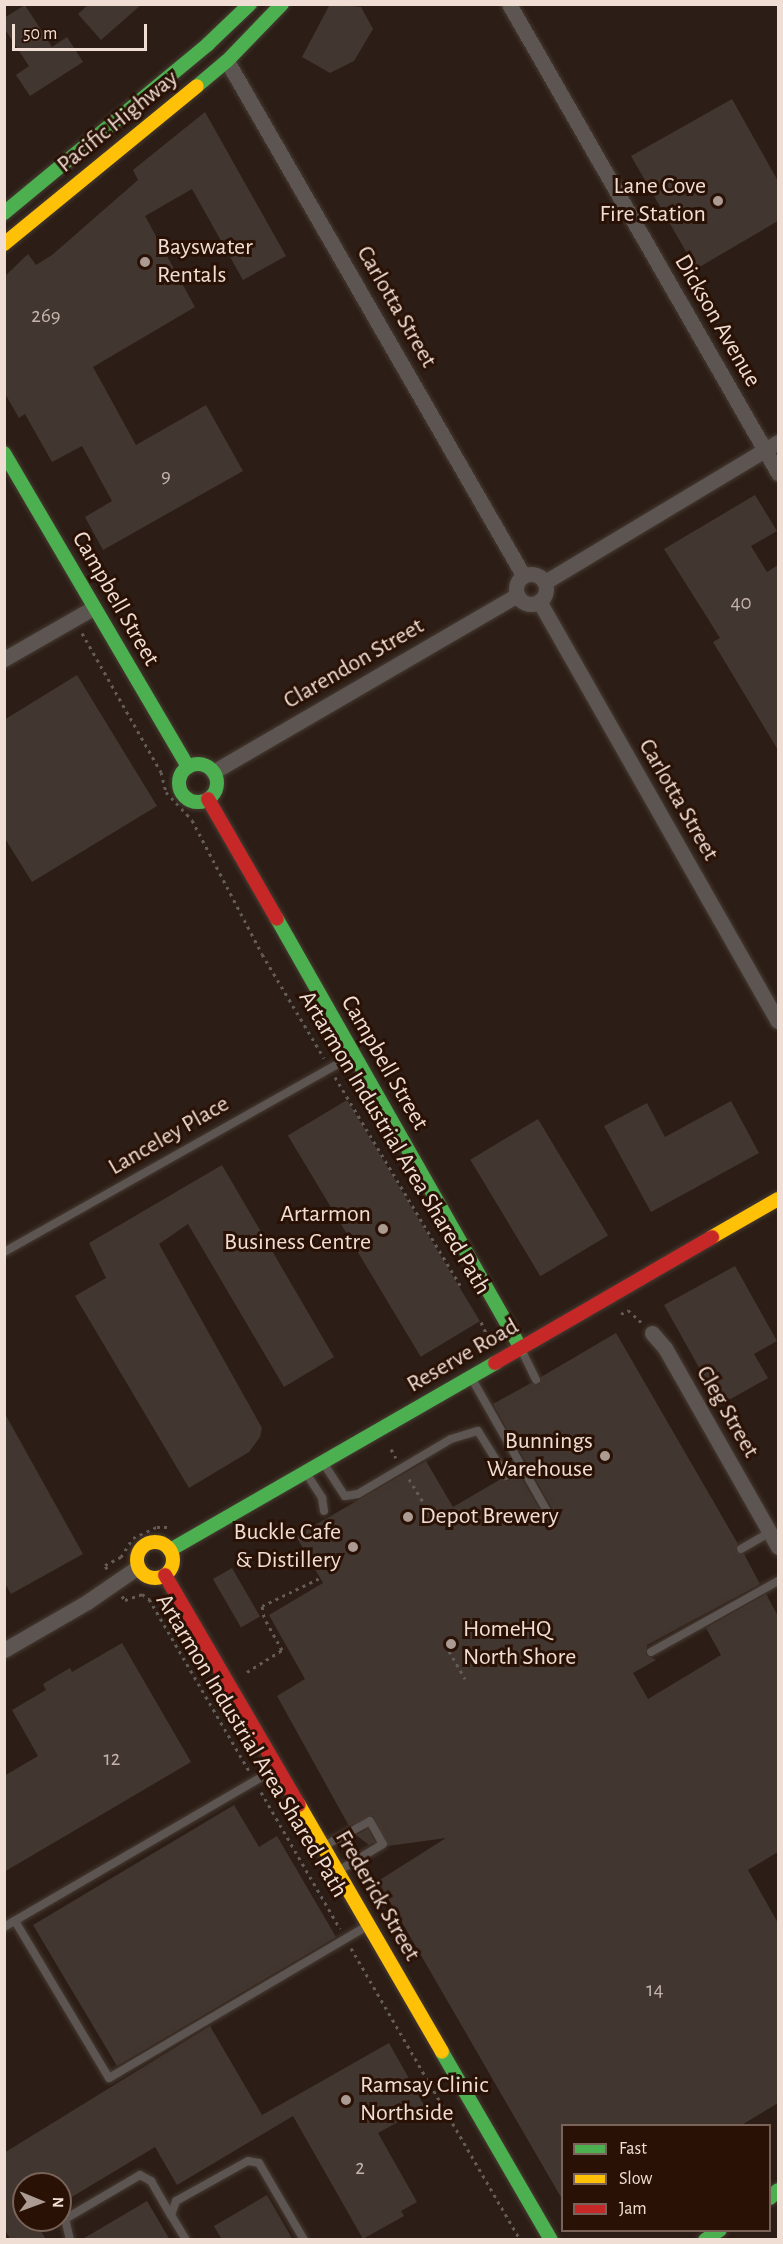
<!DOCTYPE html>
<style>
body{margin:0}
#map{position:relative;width:783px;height:2244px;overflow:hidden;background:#2c1e16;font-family:"Alegreya Sans",sans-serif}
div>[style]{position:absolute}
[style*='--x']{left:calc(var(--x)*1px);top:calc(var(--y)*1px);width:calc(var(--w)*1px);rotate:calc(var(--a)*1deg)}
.building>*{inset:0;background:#423630;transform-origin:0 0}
.path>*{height:3px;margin-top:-1.5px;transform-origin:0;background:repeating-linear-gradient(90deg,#635c57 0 3px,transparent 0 7.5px)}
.roads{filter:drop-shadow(0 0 2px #463a32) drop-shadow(0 0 2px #463a32)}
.lane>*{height:8px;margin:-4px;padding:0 4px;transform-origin:4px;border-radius:4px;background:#5c5551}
.street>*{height:15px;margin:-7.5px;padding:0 7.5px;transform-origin:7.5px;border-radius:7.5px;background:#5c5551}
.street>.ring{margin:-7.5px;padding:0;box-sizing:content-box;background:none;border:15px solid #5c5551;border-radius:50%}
.fast>*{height:14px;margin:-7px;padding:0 7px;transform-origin:7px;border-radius:7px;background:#4caf50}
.fast>.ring{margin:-7px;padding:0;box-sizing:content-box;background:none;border:14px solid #4caf50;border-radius:50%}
.slow>*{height:14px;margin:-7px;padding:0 7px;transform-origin:7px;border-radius:7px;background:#ffc107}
.slow>.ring{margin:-7px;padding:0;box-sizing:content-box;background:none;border:14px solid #ffc107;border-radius:50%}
.jam>*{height:14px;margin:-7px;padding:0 7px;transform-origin:7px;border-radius:7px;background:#c62828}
.dots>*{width:16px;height:16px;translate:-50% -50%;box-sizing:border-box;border:3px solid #2a1105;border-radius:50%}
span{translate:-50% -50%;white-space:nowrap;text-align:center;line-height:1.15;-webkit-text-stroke:6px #2a1105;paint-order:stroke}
.number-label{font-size:21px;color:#c4b4ac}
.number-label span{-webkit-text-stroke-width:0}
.street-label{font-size:24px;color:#f0ded5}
.poi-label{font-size:24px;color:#f0ded5}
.right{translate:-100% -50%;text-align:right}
.left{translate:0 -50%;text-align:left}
.frame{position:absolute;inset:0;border:6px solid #f0ded5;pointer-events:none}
.legend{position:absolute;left:561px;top:2124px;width:210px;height:108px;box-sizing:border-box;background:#2a1105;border:2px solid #796358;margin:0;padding:8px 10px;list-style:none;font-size:18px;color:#f0ded5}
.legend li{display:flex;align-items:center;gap:12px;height:30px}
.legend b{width:30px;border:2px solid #796358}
.north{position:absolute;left:12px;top:2172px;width:60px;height:60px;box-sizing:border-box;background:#2a1105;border:2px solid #796358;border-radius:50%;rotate:91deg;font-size:16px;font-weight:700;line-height:24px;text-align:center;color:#f0ded5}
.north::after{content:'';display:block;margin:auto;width:21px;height:27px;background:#ab9b92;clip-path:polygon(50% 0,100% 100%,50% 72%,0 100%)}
.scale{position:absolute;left:12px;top:24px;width:135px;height:27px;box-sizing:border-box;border:3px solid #f0ded5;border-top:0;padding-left:8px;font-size:18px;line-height:21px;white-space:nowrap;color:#f0ded5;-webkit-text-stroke:4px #2a1105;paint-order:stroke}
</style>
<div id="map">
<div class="building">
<div style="clip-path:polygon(89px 4px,142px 4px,101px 40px,78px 14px)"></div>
<div style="clip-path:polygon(330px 4px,361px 7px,373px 29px,354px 61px,330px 73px,302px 57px)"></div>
<div style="clip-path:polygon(25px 5px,52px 47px,67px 37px,83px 62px,30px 96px,16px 75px,29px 66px,4px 28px,4px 18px)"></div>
<div style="clip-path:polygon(732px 99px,778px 181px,778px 221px,696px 269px,631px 156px)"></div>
<div style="clip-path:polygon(205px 112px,286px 256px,243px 280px,192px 189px,145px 216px,195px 307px,93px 367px,136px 445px,206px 405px,243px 471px,103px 550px,85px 517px,112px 501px,82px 446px,52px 462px,25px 414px,19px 418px,4px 392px,4px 277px,28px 254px,36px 265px,52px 255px,138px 180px,133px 170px)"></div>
<div style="clip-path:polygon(755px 495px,777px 531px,751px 546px,767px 572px,778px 565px,778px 750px,713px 642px,720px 638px,664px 549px)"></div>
<div style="clip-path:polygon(77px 675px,157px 806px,32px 882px,4px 837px,4px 720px)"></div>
<div style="left:347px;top:1100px;width:258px;height:69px;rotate:59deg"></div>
<div style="clip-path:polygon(731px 1101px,759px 1153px,651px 1212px,604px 1126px,647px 1103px,665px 1137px)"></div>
<div style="left:538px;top:1119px;width:136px;height:79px;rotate:59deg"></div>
<div style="clip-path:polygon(222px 1165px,334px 1357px,284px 1387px,188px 1224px,159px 1244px,262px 1428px,260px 1437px,249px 1452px,189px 1488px,75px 1296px,106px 1278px,89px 1243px)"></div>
<div style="clip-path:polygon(735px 1266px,777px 1341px,754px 1354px,768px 1378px,720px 1405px,664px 1305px)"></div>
<div style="clip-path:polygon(616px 1333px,738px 1544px,736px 1551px,744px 1554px,760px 1584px,647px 1645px,646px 1655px,656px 1660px,633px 1673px,648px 1699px,721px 1655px,706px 1628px,766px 1594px,778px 1616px,778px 1852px,748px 1870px,778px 1923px,778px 2103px,740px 2126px,562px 2126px,562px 2199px,378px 1881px,446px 1838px,388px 1846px,373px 1816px,349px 1826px,277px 1696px,305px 1679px,269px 1615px,323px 1583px,296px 1536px,426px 1461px,453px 1507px,501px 1479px,509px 1481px,517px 1470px,542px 1514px,550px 1516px,552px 1508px,493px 1404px,531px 1383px,539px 1385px,541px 1377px)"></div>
<div style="clip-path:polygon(4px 1412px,83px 1554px,11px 1594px,4px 1582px)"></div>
<div style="left:232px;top:1568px;width:56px;height:22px;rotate:60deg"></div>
<div style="clip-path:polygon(122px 1643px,191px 1762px,4px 1872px,4px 1776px,38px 1756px,12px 1710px,46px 1690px,43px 1684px,70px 1668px,72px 1672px)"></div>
<div style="clip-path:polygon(234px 1805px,259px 1847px,277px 1836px,336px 1937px,117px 2066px,33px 1925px)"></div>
<div style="clip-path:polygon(368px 1829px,375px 1842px,369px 1845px,356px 1835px)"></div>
<div style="clip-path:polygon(210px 2026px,262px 2115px,389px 2043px,425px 2107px,378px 2133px,417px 2202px,401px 2211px,404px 2216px,363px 2239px,293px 2116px,177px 2185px,155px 2147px,60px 2204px,60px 2184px,24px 2184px,24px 2220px,35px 2220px,46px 2240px,11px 2240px,4px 2229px,4px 2153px)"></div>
<div style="clip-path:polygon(267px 2195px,293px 2240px,222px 2240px,214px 2226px)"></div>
<div style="clip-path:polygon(147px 2201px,170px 2240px,81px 2240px)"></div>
</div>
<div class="path">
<div style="--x:82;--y:633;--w:160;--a:60.4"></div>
<div style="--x:161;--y:772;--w:21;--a:76"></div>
<div style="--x:166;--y:792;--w:38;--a:47"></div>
<div style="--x:192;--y:820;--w:151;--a:62.4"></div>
<div style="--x:262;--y:954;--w:121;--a:59.2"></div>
<div style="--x:335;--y:1077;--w:243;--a:59"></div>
<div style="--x:621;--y:1314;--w:8;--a:-30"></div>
<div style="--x:628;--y:1310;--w:19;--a:43"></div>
<div style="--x:481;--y:1322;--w:23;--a:65"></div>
<div style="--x:391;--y:1449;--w:10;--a:61"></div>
<div style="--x:409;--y:1479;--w:46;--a:58.4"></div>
<div style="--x:107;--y:1569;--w:4;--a:-117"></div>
<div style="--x:105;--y:1565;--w:18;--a:-27"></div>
<div style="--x:121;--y:1557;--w:22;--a:-58"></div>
<div style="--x:133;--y:1538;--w:26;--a:-25"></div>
<div style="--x:157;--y:1527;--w:12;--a:0"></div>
<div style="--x:122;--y:1596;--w:5;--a:53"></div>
<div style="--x:125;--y:1600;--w:18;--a:-19"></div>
<div style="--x:142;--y:1594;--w:9;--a:36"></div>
<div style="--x:149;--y:1599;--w:199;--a:59.8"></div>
<div style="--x:449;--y:1651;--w:32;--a:60"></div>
<div style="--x:247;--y:1672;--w:41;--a:-32.2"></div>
<div style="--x:282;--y:1650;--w:38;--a:-119"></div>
<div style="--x:264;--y:1617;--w:11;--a:-100"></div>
<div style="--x:262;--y:1606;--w:64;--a:-25.8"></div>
<div style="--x:261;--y:1792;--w:158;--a:60"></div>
<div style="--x:351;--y:1948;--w:337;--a:59.9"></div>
</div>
<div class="roads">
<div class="lane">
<div style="--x:4;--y:1252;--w:401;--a:-29.4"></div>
<div style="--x:522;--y:1351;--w:32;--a:64"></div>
<div style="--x:472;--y:1379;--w:152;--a:60.4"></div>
<div style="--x:324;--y:1464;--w:38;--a:57"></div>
<div style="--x:345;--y:1496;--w:13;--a:-9"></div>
<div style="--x:358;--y:1494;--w:108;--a:-30.6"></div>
<div style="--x:451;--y:1439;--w:28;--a:-17"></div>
<div style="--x:478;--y:1431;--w:53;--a:58.1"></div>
<div style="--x:306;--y:1473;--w:30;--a:57"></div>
<div style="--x:322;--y:1498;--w:13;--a:81"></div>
<div style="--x:741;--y:1549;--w:34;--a:-30"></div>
<div style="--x:651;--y:1652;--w:145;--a:-29.2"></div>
<div style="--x:324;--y:1846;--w:52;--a:-28.5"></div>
<div style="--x:370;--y:1821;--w:26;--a:61"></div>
<div style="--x:383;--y:1844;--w:52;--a:149"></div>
<div style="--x:15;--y:1921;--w:183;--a:59.1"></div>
<div style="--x:109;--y:2078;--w:299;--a:-30.5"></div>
<div style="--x:4;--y:1927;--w:315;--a:-30.2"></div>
<div style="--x:70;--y:2240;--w:22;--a:-103"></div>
<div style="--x:65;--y:2219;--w:87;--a:-30.4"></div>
<div style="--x:140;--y:2175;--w:13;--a:29"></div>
<div style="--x:151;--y:2181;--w:39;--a:60"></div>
<div style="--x:186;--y:2240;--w:29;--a:-121"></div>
<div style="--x:171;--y:2215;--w:15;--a:-70"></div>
<div style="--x:176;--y:2201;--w:82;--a:-29.1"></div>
<div style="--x:248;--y:2161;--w:11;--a:10"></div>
<div style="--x:259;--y:2163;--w:89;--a:59.7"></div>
</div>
<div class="street">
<div style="--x:509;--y:4;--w:541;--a:60.16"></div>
<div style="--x:227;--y:61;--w:593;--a:60.06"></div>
<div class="ring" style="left:516px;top:574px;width:15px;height:15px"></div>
<div style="--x:545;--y:582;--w:272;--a:-31"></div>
<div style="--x:539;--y:601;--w:483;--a:60.4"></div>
<div style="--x:4;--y:659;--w:103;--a:-29.8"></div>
<div style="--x:213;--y:772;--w:352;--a:-30.2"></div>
<div style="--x:652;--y:1333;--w:20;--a:49"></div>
<div style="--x:665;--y:1348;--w:229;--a:60.4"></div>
<div style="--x:4;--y:1650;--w:96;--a:-30"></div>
<div style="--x:87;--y:1602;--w:62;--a:-34.5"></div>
</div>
<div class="fast">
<div style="--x:197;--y:86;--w:39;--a:-40"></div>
<div style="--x:227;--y:61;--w:79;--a:-46"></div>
<div style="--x:4;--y:213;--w:265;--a:-39.6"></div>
<div style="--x:208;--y:44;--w:58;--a:-43.6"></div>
<div style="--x:4;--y:453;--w:364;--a:59.6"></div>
<div class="ring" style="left:179px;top:764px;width:24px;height:24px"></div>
<div style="--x:277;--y:919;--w:494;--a:60.4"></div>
<div style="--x:170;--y:1550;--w:375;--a:-29.9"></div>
<div style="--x:442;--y:2052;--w:217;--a:59.9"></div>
<div style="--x:770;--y:2198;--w:11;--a:-45"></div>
<div style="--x:705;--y:2240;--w:18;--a:-34"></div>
</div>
<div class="slow">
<div style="--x:4;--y:244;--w:249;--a:-39.3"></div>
<div style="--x:712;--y:1237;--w:76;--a:-29.9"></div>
<div class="ring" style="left:137px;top:1542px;width:22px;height:22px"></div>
<div style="--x:299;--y:1805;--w:285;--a:59.9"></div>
</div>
<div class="jam">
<div style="--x:208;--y:799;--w:138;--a:60.1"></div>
<div style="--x:495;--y:1363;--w:251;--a:-30.1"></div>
<div style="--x:165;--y:1575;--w:266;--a:59.8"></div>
</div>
</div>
<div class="dots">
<div style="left:718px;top:201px;background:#ab9b92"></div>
<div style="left:145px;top:262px;background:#ab9b92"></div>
<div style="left:383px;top:1229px;background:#ab9b92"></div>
<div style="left:605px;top:1456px;background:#ab9b92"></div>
<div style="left:408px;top:1517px;background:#ab9b92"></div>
<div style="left:353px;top:1547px;background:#ab9b92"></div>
<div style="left:451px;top:1644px;background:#ab9b92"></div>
<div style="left:346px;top:2100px;background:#ab9b92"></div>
</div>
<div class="number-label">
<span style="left:46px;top:316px">269</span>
<span style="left:166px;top:476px">9</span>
<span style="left:741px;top:603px">40</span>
<span style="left:112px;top:1759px">12</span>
<span style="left:655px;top:1990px">14</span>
<span style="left:360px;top:2168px">2</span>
</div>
<div class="street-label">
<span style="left:118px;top:122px;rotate:-39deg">Pacific Highway</span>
<span style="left:396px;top:307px;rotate:60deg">Carlotta Street</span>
<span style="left:717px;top:321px;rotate:60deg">Dickson Avenue</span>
<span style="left:115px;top:599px;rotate:60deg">Campbell Street</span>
<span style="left:354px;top:664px;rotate:-30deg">Clarendon Street</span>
<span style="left:678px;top:800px;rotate:60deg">Carlotta Street</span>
<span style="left:384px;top:1063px;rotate:60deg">Campbell Street</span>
<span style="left:169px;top:1136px;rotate:-30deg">Lanceley Place</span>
<span style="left:394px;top:1143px;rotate:59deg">Artarmon Industrial Area Shared Path</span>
<span style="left:463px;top:1356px;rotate:-30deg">Reserve Road</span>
<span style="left:727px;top:1412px;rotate:60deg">Cleg Street</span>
<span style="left:251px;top:1746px;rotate:59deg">Artarmon Industrial Area Shared Path</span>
<span style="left:377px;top:1896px;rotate:60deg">Frederick Street</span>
</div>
<div class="poi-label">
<span class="right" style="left:706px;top:201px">Lane Cove<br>Fire Station</span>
<span class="left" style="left:157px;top:262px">Bayswater<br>Rentals</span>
<span class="right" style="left:371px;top:1229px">Artarmon<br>Business Centre</span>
<span class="right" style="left:593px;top:1456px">Bunnings<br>Warehouse</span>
<span class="left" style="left:420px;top:1517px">Depot Brewery</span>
<span class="right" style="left:341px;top:1547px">Buckle Cafe<br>&amp; Distillery</span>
<span class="left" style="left:463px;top:1644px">HomeHQ<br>North Shore</span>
<span class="left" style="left:360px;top:2100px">Ramsay Clinic<br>Northside</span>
</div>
<div class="frame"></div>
<ul class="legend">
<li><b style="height:8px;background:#4caf50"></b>Fast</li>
<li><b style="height:8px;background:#ffc107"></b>Slow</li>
<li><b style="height:8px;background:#c62828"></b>Jam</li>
</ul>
<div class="north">N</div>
<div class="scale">50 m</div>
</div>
